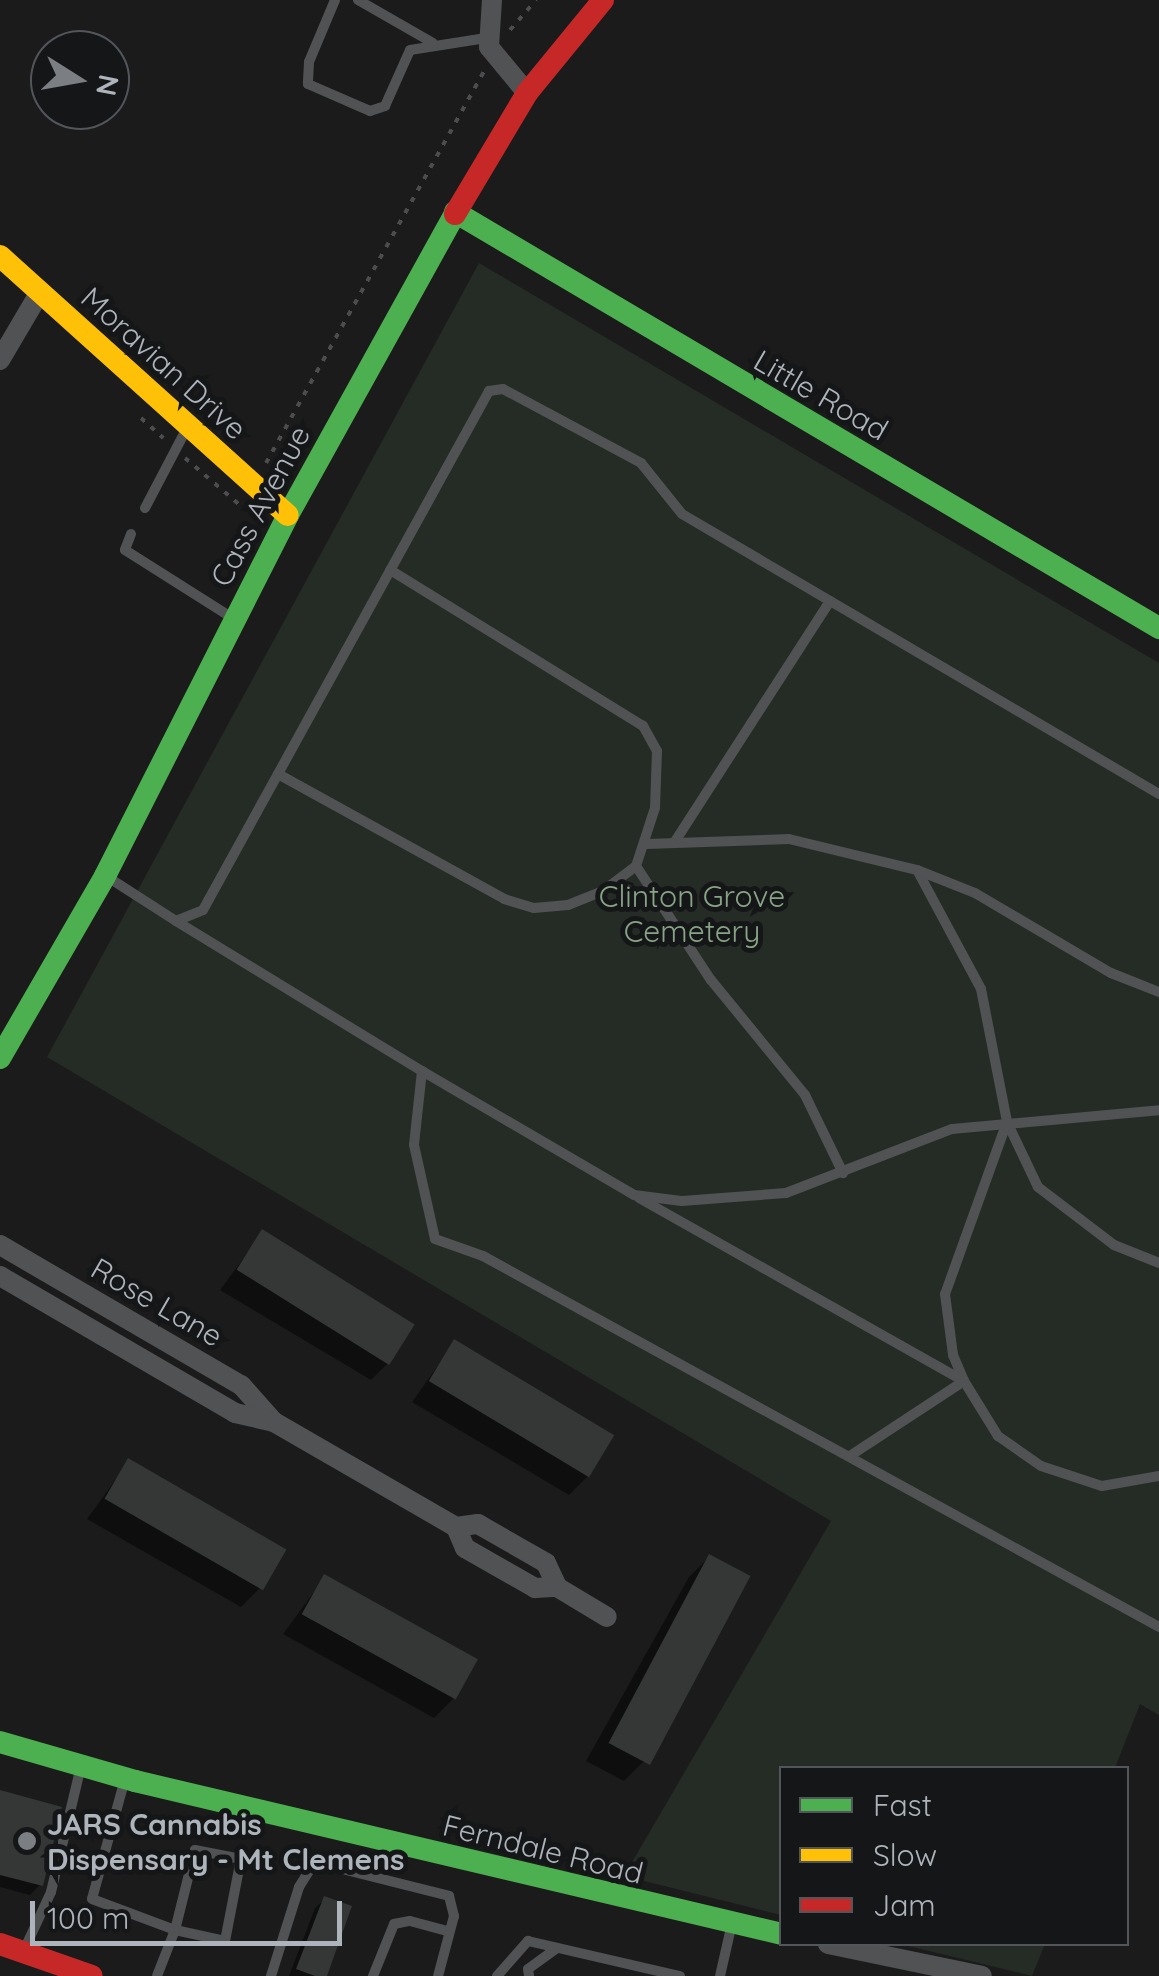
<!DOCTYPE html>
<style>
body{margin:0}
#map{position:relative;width:1159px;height:1976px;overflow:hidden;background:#1b1b1b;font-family:Quicksand,sans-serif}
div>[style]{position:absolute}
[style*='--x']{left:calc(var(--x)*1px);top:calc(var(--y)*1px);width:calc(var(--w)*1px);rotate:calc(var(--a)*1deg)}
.green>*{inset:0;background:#252b25}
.shadow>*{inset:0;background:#0007}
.building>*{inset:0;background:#353636;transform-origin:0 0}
.path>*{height:4px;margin-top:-2px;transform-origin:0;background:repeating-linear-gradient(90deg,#4b4d4f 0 5px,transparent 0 13px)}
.lane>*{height:10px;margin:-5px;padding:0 5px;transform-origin:5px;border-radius:5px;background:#505254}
.street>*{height:20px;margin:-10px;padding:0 10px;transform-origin:10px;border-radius:10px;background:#505254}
.fast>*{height:22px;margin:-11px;padding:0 11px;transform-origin:11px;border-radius:11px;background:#4caf50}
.slow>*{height:22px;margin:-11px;padding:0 11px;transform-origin:11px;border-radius:11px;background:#ffc107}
.jam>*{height:22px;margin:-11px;padding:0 11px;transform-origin:11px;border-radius:11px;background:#c62828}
.dots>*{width:28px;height:28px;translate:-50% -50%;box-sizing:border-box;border:5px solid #151617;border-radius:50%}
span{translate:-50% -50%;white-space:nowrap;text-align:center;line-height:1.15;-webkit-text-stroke:10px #151617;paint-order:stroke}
.street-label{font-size:30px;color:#aeb4bb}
.park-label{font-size:30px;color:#88a486}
.poi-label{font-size:30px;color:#aeb4bb;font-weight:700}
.left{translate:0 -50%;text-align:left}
.legend{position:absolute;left:779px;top:1766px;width:350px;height:180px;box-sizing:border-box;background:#151617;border:2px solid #525559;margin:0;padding:12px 18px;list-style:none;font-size:30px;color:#aeb4bb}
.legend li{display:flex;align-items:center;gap:20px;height:50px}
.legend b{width:50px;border:2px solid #525559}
.north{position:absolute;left:30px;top:30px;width:100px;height:100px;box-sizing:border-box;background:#151617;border:2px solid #525559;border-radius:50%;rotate:101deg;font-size:28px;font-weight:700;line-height:40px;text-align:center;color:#aeb4bb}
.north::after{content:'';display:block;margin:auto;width:35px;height:45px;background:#7b7e83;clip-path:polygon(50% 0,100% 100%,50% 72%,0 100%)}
.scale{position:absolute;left:30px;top:1901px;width:312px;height:45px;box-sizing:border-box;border:5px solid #aeb4bb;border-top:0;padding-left:12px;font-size:30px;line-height:35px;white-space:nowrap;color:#aeb4bb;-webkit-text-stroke:8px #151617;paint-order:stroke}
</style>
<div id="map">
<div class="green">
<div style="clip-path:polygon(479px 263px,1159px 663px,1159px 1715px,1140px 1704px,1115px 1768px,782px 1768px,781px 1915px,624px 1876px,831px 1521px,47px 1057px)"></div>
<div style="clip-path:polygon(900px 1944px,1045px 1944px,1032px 1976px)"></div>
</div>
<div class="shadow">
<div style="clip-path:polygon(263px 1232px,391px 1360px,371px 1380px,220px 1290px)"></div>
<div style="clip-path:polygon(454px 1343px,589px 1475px,569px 1495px,412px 1402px)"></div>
<div style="clip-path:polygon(129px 1461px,261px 1587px,241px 1607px,87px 1519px)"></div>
<div style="clip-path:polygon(709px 1557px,644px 1761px,624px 1781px,586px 1761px,689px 1577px)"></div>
<div style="clip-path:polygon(325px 1577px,454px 1698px,434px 1718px,283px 1634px)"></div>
<div style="clip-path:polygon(0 1793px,40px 1885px,30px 1895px,0 1887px)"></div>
<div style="clip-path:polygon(325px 1899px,324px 1976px,289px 1976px,315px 1908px)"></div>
</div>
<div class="building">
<div style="left:262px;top:1229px;width:180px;height:48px;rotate:32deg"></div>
<div style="left:454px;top:1339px;width:187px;height:49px;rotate:31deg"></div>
<div style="left:128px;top:1458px;width:183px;height:47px;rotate:30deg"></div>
<div style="left:709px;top:1554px;width:47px;height:214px;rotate:28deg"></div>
<div style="left:324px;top:1574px;width:176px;height:46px;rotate:29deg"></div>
<div style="clip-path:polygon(0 1790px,62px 1807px,43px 1886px,0 1875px)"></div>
<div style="clip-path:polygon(324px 1896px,352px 1906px,327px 1976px,315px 1976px,296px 1969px)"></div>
</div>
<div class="path">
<div style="--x:510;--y:30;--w:40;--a:-49"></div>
<div style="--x:141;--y:418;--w:30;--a:42"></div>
<div style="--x:185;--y:458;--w:74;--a:40.6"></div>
<div style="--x:266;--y:463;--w:448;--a:-60.9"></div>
</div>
<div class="lane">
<div style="--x:335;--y:0;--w:67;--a:112.8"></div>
<div style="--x:309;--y:62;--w:22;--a:93"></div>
<div style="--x:308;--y:84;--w:68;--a:23.5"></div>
<div style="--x:370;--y:111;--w:16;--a:-18"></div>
<div style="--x:385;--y:106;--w:61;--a:-65.9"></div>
<div style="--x:410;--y:50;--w:77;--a:-9"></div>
<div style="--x:358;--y:0;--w:86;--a:29.8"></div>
<div style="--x:145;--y:508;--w:93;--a:-62.3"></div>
<div style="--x:131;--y:534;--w:17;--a:111"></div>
<div style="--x:125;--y:550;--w:129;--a:32.3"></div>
<div style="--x:278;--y:774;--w:258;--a:28.9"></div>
<div style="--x:504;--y:899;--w:31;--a:17"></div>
<div style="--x:534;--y:908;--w:34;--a:-5"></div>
<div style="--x:568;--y:905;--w:38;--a:-22"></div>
<div style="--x:603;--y:891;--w:41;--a:-37.1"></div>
<div style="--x:636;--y:866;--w:61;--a:-71.9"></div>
<div style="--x:655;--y:808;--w:57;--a:-88"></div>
<div style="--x:657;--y:751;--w:29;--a:-119"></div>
<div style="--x:643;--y:726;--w:297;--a:-148.3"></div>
<div style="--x:674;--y:843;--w:288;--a:-57.2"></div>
<div style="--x:647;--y:844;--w:142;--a:-2"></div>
<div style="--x:789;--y:839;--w:132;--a:13.6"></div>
<div style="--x:917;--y:870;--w:135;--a:61.7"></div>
<div style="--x:981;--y:989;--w:136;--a:78.9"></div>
<div style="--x:1007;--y:1122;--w:72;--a:64.5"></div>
<div style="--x:1038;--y:1187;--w:96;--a:37.3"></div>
<div style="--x:1114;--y:1245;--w:48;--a:21.8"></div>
<div style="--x:636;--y:866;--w:136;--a:56.7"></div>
<div style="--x:711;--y:980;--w:149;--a:50.7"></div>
<div style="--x:805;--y:1095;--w:87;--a:64"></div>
<div style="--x:917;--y:870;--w:62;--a:21.6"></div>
<div style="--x:975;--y:893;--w:158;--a:30.5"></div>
<div style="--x:1111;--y:973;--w:52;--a:21.6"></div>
<div style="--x:106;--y:876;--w:83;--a:32.7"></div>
<div style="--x:176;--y:921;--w:29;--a:-22"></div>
<div style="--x:203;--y:910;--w:593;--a:-61.14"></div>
<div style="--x:489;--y:391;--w:14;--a:-8"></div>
<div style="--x:503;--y:389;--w:157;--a:28.2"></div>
<div style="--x:641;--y:463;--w:65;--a:51.2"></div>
<div style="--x:682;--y:514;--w:553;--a:30.41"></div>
<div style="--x:176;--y:921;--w:288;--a:31.4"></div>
<div style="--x:422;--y:1071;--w:74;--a:96.2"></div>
<div style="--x:414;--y:1145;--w:96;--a:77.4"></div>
<div style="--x:435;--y:1239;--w:51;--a:19.5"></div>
<div style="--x:483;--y:1256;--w:771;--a:28.76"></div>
<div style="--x:422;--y:1071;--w:246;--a:30.3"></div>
<div style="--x:634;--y:1195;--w:48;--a:7.1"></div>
<div style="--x:682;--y:1201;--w:104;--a:-4.4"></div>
<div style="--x:786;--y:1193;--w:178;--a:-21.1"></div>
<div style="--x:952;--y:1129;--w:208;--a:-5.2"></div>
<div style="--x:1007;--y:1122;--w:183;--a:109.8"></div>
<div style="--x:945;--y:1294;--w:62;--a:82.5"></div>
<div style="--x:953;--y:1355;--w:28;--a:67"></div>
<div style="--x:964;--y:1381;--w:65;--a:58.3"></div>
<div style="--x:998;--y:1436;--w:52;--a:34.9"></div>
<div style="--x:1041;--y:1466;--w:64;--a:18.2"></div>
<div style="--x:1102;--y:1486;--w:58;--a:-10"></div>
<div style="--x:639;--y:1198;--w:373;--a:29.4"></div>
<div style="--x:964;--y:1381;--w:136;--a:146.7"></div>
<div style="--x:125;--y:1779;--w:124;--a:105.4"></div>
<div style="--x:92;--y:1899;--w:89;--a:20.5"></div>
<div style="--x:175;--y:1930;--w:51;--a:12.4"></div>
<div style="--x:225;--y:1941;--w:84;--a:-79"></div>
<div style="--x:241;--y:1859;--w:47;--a:-168.9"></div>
<div style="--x:195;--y:1850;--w:82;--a:104"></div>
<div style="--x:175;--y:1930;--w:49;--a:111.4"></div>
<div style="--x:24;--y:1950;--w:64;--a:-65"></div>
<div style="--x:51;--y:1892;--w:130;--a:-76.6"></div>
<div style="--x:271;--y:1976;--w:93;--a:-72.5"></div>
<div style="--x:299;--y:1887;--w:22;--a:-58"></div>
<div style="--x:311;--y:1868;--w:15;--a:-11"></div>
<div style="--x:326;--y:1865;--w:127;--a:14.1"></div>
<div style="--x:449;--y:1896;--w:21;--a:76"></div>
<div style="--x:454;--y:1916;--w:62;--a:104.9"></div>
<div style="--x:373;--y:1976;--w:56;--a:-68"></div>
<div style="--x:394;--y:1924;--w:16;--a:-11"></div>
<div style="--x:410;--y:1921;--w:39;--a:15"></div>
<div style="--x:497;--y:1976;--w:47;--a:-48.5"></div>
<div style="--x:528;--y:1941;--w:156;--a:13"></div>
<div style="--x:529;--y:1976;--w:7;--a:-98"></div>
<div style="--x:528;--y:1969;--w:36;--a:-36"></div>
<div style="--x:720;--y:1976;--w:54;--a:-77.2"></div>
</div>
<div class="street">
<div style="--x:492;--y:0;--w:47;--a:93.7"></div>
<div style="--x:489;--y:47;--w:60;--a:50.4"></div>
<div style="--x:0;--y:360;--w:79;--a:-59.5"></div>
<div style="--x:0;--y:1245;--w:279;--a:30.2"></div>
<div style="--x:241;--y:1385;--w:50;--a:48.3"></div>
<div style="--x:0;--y:1276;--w:272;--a:30.2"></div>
<div style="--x:235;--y:1413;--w:40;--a:13"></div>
<div style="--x:274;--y:1422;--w:210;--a:30"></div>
<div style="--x:456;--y:1527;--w:23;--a:67"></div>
<div style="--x:465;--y:1548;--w:81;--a:29.7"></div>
<div style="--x:535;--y:1588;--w:22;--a:-3"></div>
<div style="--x:456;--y:1527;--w:22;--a:-8"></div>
<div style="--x:478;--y:1524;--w:78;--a:29.8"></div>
<div style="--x:546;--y:1563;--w:26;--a:65"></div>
<div style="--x:557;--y:1587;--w:58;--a:31"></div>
<div style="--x:828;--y:1944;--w:157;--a:11.7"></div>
</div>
<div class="fast">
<div style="--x:455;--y:212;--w:818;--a:30.58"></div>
<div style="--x:0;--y:1058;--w:210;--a:-60"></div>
<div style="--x:105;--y:876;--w:405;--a:-63.1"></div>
<div style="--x:288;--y:515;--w:344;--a:-61"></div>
<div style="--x:0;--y:1742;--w:141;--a:16.1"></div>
<div style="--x:135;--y:1781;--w:665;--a:13.3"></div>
</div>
<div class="slow">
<div style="--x:0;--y:256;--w:387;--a:42"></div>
</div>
<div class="jam">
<div style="--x:455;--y:214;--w:141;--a:-59.2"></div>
<div style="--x:527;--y:93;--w:120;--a:-50.7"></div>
<div style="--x:0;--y:1944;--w:97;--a:19.2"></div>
</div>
<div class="dots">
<div style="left:27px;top:1841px;background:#7b7e83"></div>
</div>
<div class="street-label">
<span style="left:164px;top:363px;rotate:42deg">Moravian Drive</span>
<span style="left:821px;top:395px;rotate:30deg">Little Road</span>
<span style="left:260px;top:506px;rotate:-62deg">Cass Avenue</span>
<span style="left:157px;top:1302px;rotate:30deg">Rose Lane</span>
<span style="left:543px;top:1849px;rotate:14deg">Ferndale Road</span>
</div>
<div class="park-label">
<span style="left:692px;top:913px">Clinton Grove<br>Cemetery</span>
</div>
<div class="poi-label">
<span class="left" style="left:47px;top:1841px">JARS Cannabis<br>Dispensary - Mt Clemens</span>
</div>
<ul class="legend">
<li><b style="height:12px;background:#4caf50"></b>Fast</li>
<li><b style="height:12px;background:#ffc107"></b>Slow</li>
<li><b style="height:12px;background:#c62828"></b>Jam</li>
</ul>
<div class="north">N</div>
<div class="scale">100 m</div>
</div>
